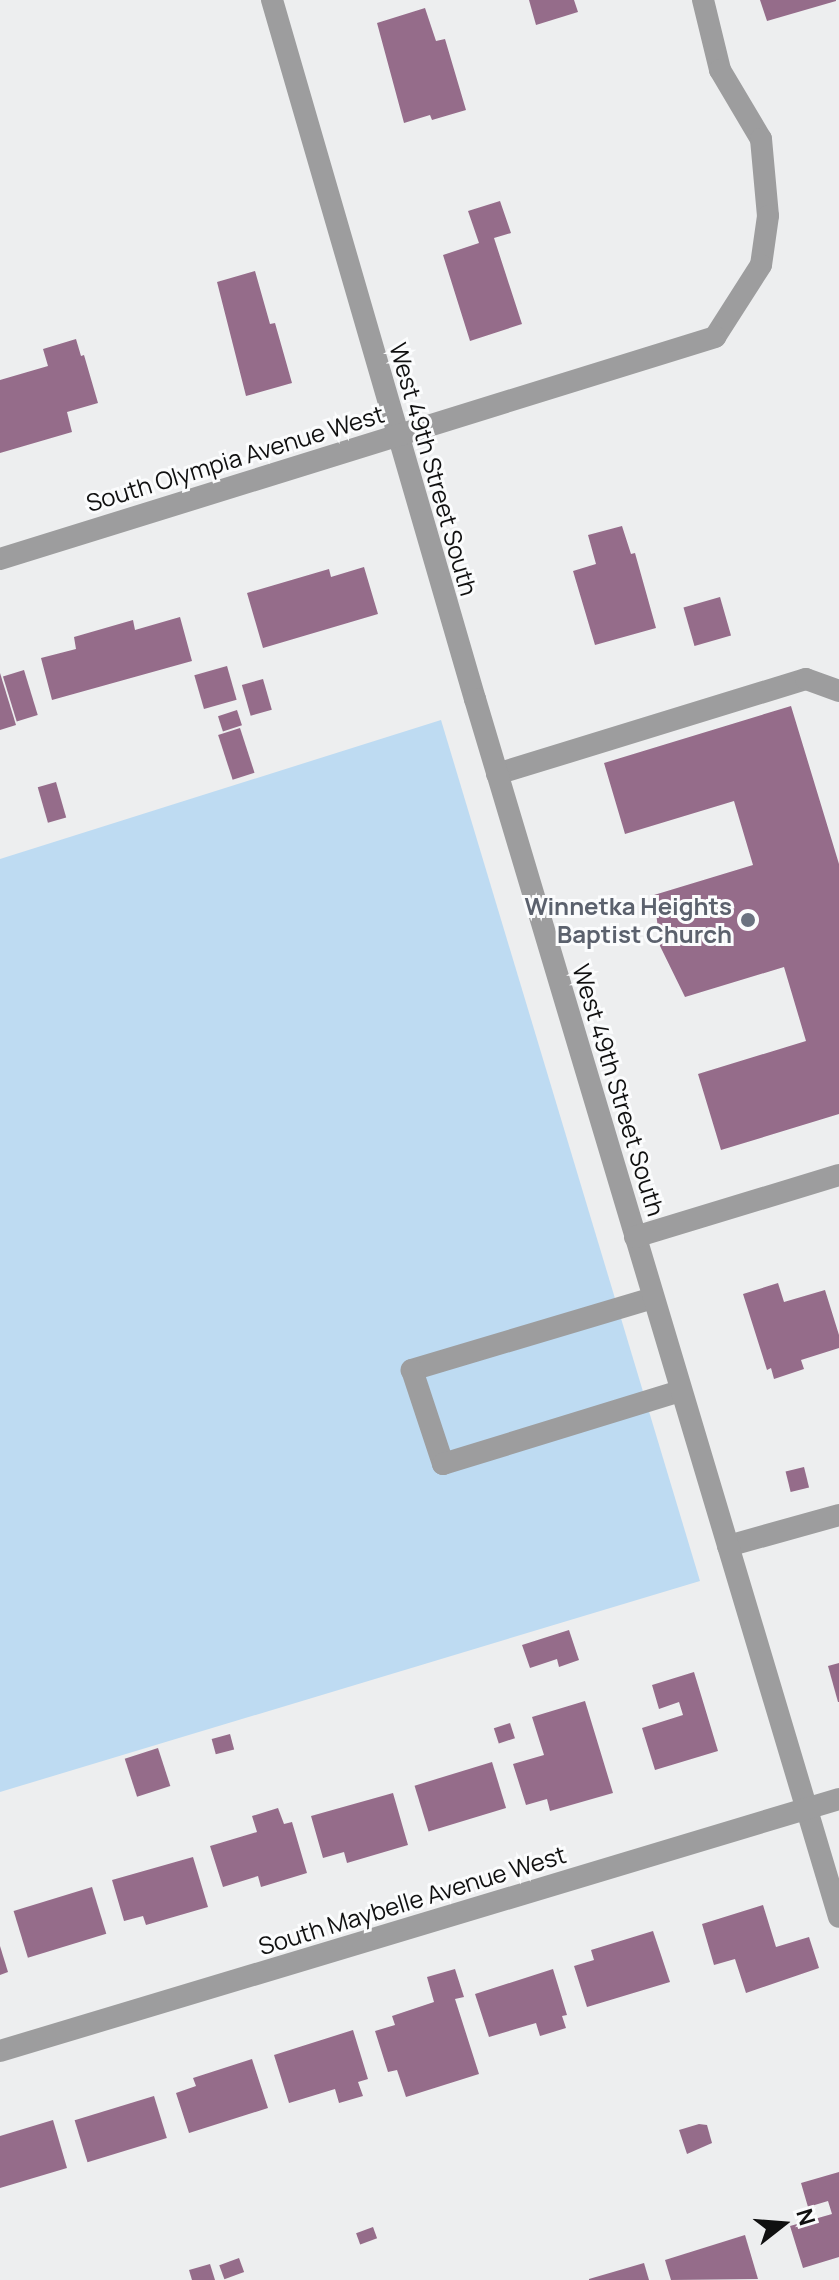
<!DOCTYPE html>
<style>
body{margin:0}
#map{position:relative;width:839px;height:2280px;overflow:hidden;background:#edeeef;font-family:Manrope,sans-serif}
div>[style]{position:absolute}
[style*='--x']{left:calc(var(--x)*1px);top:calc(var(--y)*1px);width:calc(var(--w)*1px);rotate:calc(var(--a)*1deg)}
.green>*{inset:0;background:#bedbf2}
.building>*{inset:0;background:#956c8a;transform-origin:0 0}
.service>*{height:22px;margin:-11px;padding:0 11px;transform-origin:11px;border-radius:11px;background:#9d9d9e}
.minor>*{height:22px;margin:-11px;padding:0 11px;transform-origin:11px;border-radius:11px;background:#9d9d9e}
.dots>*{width:22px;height:22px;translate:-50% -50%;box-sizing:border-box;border:4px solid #fbfcfd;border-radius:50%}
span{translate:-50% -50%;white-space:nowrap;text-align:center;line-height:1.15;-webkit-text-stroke:6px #fbfcfd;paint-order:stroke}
.street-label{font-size:24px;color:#101010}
.worship-label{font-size:24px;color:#5b616d;font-weight:700}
.right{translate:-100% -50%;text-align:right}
.north{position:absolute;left:743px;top:2184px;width:80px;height:80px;-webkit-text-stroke:6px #fbfcfd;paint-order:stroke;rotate:73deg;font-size:22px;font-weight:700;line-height:32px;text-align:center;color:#101010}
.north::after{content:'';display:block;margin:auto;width:28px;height:36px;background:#101010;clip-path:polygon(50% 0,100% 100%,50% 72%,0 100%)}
</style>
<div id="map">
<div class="green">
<div style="clip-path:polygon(441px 720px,700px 1581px,0 1792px,0 859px)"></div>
</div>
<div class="building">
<div style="clip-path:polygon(529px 0,574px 0,578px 12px,536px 25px)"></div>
<div style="clip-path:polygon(760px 0,836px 0,836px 1px,767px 21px)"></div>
<div style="clip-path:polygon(425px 8px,436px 41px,445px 39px,466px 110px,432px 120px,430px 115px,404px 123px,377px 23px)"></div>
<div style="clip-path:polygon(500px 201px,511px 233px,494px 238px,522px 324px,470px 341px,443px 255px,479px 243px,468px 211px)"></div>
<div style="clip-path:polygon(255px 271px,270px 324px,275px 323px,292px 383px,246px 396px,217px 282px)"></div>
<div style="clip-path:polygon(76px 339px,81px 356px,84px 355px,98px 403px,67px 412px,72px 432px,0 453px,0 380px,48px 366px,43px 349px)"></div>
<div style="clip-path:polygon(622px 526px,631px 554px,635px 553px,656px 628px,595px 645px,573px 571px,596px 564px,588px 535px)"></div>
<div style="clip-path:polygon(364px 567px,378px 614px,263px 648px,247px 593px,329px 569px,331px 577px)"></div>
<div style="left:720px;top:597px;width:40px;height:38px;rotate:74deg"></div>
<div style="clip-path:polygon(180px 617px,192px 661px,52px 700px,41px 658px,76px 649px,74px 637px,133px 620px,135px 630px)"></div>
<div style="left:227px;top:666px;width:35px;height:34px;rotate:74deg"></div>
<div style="left:24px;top:670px;width:47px;height:22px;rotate:73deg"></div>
<div style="clip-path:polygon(0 673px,16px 725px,0 730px)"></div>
<div style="left:263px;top:679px;width:32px;height:22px;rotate:74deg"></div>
<div style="clip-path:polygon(791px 706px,839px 864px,839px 1114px,721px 1150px,698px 1074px,806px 1041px,784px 967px,685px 997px,660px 946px,654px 895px,753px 865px,734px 801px,625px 834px,604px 763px)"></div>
<div style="left:237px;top:710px;width:16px;height:20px;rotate:72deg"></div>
<div style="left:240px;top:728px;width:47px;height:23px;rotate:72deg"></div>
<div style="left:56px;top:782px;width:37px;height:19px;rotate:74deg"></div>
<div style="clip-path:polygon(778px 1283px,784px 1302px,825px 1290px,839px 1335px,839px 1348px,801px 1360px,804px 1369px,774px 1379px,771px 1368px,767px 1370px,743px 1294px)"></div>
<div style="left:804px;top:1467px;width:21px;height:19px;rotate:76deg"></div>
<div style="clip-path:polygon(569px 1630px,579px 1660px,559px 1667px,557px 1659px,530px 1668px,522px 1645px)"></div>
<div style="clip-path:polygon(839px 1663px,839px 1702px,838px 1702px,828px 1666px)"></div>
<div style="clip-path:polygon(694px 1672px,718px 1751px,655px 1770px,642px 1728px,683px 1715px,679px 1702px,659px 1709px,652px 1685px)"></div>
<div style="clip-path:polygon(585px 1701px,613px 1793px,550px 1811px,547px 1799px,526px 1805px,513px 1764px,544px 1755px,532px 1717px)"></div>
<div style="left:510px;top:1723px;width:16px;height:17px;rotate:72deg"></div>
<div style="left:230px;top:1734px;width:16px;height:19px;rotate:75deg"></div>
<div style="left:158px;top:1748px;width:40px;height:35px;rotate:72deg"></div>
<div style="left:492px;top:1762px;width:48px;height:81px;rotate:73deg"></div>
<div style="clip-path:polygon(393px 1793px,408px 1845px,347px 1863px,344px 1852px,323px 1858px,311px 1816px)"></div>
<div style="clip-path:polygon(278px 1808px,284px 1824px,292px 1822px,307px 1873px,261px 1887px,258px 1876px,223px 1887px,210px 1846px,257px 1832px,252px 1816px)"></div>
<div style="clip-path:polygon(193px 1857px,208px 1907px,146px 1925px,143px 1916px,124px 1921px,112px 1880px)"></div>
<div style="left:92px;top:1887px;width:49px;height:82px;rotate:73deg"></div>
<div style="clip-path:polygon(763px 1905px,776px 1947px,809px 1937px,819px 1968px,746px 1993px,735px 1959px,714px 1965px,702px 1924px)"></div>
<div style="clip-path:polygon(653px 1931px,670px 1982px,587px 2007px,574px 1966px,594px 1960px,591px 1950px)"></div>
<div style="clip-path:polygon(0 1946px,8px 1972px,0 1975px)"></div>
<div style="clip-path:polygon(455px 1969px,464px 1997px,455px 1999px,479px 2074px,406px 2097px,397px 2070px,388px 2072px,375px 2031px,395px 2025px,392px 2016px,434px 2002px,427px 1977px)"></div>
<div style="clip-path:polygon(553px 1969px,567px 2015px,562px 2016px,566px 2028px,540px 2036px,536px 2023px,489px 2037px,475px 1994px)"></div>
<div style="clip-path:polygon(353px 2030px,368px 2079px,358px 2082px,363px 2096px,339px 2103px,335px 2089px,289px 2103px,274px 2055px)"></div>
<div style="clip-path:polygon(252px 2059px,268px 2108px,189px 2133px,176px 2093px,196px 2086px,193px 2078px)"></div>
<div style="left:154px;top:2096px;width:44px;height:83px;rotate:73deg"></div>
<div style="clip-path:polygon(53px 2120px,67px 2168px,0 2188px,0 2136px)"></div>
<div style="clip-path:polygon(699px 2124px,707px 2125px,712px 2143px,687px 2154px,679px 2130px)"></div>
<div style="clip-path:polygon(839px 2172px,839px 2257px,803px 2268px,790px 2226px,832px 2214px,828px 2201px,808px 2207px,801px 2183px)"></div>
<div style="left:373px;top:2227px;width:12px;height:18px;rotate:70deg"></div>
<div style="clip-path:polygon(745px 2235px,758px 2279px,671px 2280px,665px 2260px)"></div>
<div style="left:239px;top:2258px;width:15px;height:21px;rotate:70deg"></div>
<div style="clip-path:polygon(644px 2263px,649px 2280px,589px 2280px,589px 2279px)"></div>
<div style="clip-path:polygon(210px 2264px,215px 2280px,192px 2280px,189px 2270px)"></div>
</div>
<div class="service">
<div style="--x:703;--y:0;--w:72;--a:76.3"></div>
<div style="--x:720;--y:70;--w:80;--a:59.3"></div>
<div style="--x:761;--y:139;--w:77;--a:84.8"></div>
<div style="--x:768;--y:216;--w:49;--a:98.1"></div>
<div style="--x:761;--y:265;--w:85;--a:122.6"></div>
<div style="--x:497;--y:774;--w:323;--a:-17.1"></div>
<div style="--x:806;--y:679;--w:35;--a:20"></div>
<div style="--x:653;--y:1298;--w:252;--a:163.4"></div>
<div style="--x:412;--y:1370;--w:99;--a:71.7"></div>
<div style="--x:443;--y:1464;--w:249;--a:-17.1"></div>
<div style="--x:728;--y:1546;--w:115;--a:-15.6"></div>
</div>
<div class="minor">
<div style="--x:272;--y:0;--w:728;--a:73.81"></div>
<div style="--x:475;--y:699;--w:1271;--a:73.36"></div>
<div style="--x:0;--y:559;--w:749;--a:-17.25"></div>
<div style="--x:635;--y:1237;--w:213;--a:-16.9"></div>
<div style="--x:0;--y:2051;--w:876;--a:-16.72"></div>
</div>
<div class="dots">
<div style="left:748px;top:920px;background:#6b7280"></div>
</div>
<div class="street-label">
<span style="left:235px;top:458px;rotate:-17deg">South Olympia Avenue West</span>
<span style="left:434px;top:469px;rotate:74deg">West 49th Street South</span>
<span style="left:619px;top:1090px;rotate:73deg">West 49th Street South</span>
<span style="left:412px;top:1900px;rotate:-17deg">South Maybelle Avenue West</span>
</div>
<div class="worship-label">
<span class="right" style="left:732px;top:920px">Winnetka Heights<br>Baptist Church</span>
</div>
<div class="north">N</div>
</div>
